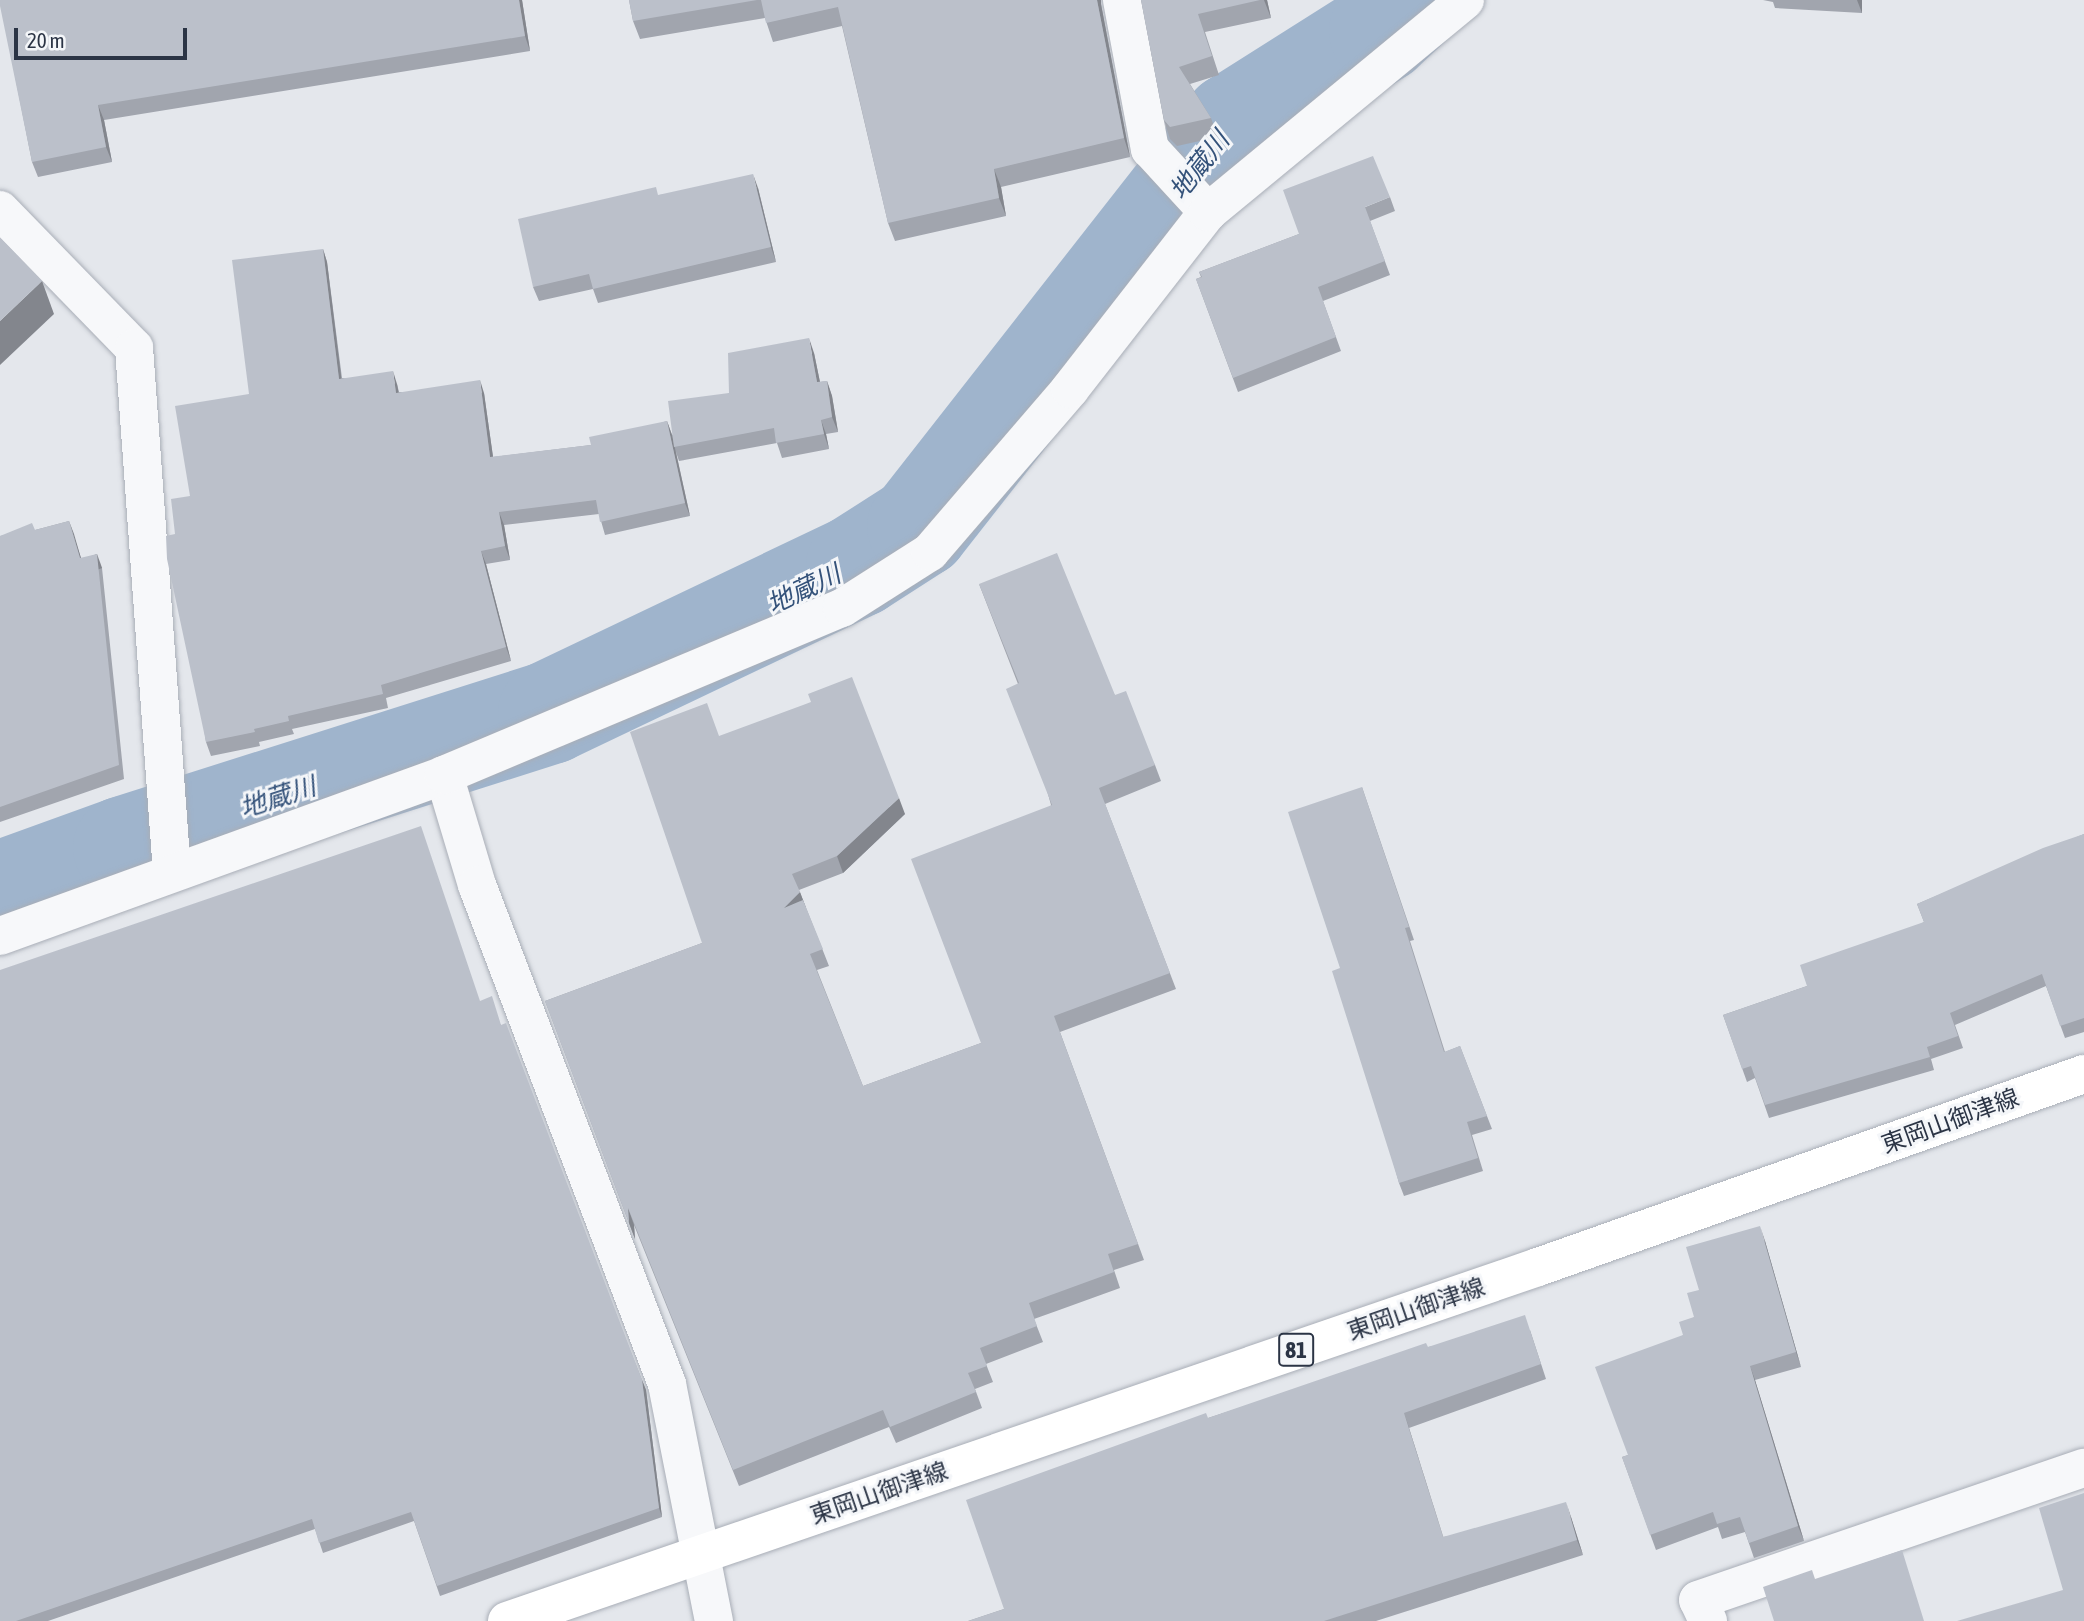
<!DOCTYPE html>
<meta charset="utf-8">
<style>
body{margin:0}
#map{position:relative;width:2084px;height:1621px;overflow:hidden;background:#e4e7ec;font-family:"Asap Condensed","Noto Sans JP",sans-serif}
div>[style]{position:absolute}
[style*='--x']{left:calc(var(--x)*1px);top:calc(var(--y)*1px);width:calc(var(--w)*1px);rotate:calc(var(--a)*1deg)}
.river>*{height:103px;margin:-51.5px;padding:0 51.5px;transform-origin:51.5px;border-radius:51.5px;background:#9fb4cc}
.roads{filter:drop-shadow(0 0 2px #a9aeb7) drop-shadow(0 0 2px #a9aeb7)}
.minor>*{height:38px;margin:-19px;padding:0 19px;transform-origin:19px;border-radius:19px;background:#f7f8fa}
.major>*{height:38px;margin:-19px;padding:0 19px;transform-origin:19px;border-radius:19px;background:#fff}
.wall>*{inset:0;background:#a1a5ae}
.shaded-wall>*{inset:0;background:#83868d;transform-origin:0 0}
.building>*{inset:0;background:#bbc0ca}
span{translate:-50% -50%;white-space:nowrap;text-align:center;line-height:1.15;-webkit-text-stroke:6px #f4f6f9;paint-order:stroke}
.shield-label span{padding:2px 5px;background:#f4f6f9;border:2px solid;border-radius:5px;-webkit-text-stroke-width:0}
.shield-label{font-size:23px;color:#2b3445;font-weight:700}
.street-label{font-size:24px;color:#2b3445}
.water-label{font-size:26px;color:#34527a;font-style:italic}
.scale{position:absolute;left:14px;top:28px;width:173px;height:32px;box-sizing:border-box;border:4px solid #2b3445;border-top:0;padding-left:9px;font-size:21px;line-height:24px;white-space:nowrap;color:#2b3445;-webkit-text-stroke:5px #f4f6f9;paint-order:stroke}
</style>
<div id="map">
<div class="river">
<div style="--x:0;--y:892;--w:132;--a:-19.9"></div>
<div style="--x:124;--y:847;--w:446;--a:-17.6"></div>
<div style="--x:549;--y:712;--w:341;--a:-25.5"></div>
<div style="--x:857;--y:565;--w:72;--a:-32.6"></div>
<div style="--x:918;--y:526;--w:511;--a:-51.92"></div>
<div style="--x:1233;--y:124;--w:174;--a:-32.3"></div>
<div style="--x:1380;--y:31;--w:45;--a:-43.2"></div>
</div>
<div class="roads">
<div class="minor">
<div style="--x:1122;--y:0;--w:152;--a:79.4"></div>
<div style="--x:1150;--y:149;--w:86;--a:47.4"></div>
<div style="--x:0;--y:210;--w:192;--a:45.8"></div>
<div style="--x:134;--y:348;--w:526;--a:85.86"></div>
<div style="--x:444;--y:775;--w:115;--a:73.3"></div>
<div style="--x:477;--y:885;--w:534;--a:69.16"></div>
<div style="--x:667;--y:1384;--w:242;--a:78.8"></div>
<div style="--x:0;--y:936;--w:472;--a:-19.9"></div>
<div style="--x:444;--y:775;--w:432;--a:-22.8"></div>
<div style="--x:842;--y:608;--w:104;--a:-32.5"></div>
<div style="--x:930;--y:552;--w:215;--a:-49.3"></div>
<div style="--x:1070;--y:389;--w:224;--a:-52.1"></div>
<div style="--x:1208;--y:212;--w:333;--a:-39.5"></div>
<div style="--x:1708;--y:1621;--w:23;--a:-115"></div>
<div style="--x:1698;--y:1600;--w:408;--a:-18.9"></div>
</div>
<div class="major">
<div style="--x:507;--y:1621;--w:1090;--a:-18.95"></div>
<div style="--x:1538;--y:1267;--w:579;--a:-19.47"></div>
</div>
</div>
<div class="wall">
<div style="clip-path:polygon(0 0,522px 0,530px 51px,104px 120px,112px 162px,38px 177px,32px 162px)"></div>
<div style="clip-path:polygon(629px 0,1101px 0,1101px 4px,1130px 157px,1001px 187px,1006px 216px,895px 241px,888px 223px,842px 26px,773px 42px,765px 18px,640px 39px,633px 21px)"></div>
<div style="clip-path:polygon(1141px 0,1267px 0,1271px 18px,1205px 32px,1219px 75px,1190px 84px,1211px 118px,1218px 137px,1177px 146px,1170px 139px,1164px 120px)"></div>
<div style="clip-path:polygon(1763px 0,1862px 0,1862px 13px,1775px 8px,1773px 2px)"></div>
<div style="clip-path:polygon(758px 188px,776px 262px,598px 303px,593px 289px,539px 301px,533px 287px,659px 195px)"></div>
<div style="clip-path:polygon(1390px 197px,1395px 211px,1370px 221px,1390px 275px,1323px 301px,1341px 351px,1238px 392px,1196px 279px,1201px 277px,1199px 272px,1299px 234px)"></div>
<div style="clip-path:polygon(323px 249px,327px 262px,342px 378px,397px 384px,399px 392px,484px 393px,493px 457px,591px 445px,667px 421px,672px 435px,729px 393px,814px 353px,820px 382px,827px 381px,832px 396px,838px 432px,826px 434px,829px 449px,782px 458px,777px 443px,679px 461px,676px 452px,690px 516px,605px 535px,599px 514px,504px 525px,510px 560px,486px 564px,511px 661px,386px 698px,388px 708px,292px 729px,294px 734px,259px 742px,260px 746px,211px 756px,206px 742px,175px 534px,190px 496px,249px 394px)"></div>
<div style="clip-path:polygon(69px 521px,81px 558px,102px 568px,124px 779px,0 822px,0 536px,35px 530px)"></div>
<div style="clip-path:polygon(979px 584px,1115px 695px,1155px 765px,1161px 781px,1105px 804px,1176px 989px,1060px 1032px,1144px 1260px,1114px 1270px,1120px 1288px,1034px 1319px,1043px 1342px,986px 1364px,993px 1382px,975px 1389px,982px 1408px,896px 1443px,889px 1427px,739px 1486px,634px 1225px,635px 1239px,545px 1001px,702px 943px,719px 736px,905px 814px,843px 873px,799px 890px,829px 966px,817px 970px,863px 1086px,981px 1043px,1051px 805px,1018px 684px)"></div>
<div style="clip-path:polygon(1362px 787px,1414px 940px,1410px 941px,1445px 1052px,1460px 1046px,1492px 1129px,1472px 1135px,1483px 1171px,1404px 1196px,1399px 1183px,1340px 968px)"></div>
<div style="clip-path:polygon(2084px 834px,2084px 1032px,2065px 1038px,2046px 986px,1955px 1025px,1963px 1048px,1931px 1059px,1934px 1070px,1769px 1118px,1755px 1078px,1747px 1082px,1723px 1015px,1807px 986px,1924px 922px,1917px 904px)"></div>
<div style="clip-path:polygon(480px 1001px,501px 1025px,646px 1390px,662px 1517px,440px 1596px,414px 1521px,323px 1553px,315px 1529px,48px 1621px,0 1621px)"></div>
<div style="clip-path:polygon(1765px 1241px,1801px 1367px,1755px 1380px,1804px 1541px,1754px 1558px,1745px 1532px,1722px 1539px,1718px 1527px,1656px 1550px,1622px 1457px,1628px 1455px,1683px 1335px,1694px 1317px,1699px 1290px)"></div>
<div style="clip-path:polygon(1530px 1330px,1546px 1379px,1409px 1428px,1443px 1537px,1571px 1517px,1583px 1555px,1376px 1621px,968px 1621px,1004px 1609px,1208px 1418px,1428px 1347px)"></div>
</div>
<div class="shaded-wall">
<div style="clip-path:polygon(519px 0,522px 0,530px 51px,525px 36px)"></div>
<div style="clip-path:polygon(1097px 0,1101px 0,1101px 4px,1130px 157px,1124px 138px)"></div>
<div style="clip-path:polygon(1264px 0,1267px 0,1271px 18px)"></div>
<div style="clip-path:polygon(1857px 0,1862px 0,1862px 13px)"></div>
<div style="clip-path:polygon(98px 105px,104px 120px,112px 162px,106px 147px)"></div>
<div style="clip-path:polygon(994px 169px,1001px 187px,1006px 216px,999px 198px)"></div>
<div style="clip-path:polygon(753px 174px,758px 188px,776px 262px,771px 247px)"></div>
<div style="clip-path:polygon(323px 249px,327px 262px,343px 392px,339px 379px)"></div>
<div style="clip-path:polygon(42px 281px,54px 314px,0 365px,0 321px)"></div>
<div style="clip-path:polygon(809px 338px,814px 353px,823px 397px,817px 382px)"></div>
<div style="clip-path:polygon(393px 371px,397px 384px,401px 406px,396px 393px)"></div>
<div style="clip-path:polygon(480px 380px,484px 393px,495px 471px,490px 457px)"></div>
<div style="clip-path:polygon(827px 381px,832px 396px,838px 432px,832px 417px)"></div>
<div style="clip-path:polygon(821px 420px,826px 434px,829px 449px,824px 434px)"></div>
<div style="clip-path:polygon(667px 421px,672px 435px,690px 516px,685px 503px)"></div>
<div style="clip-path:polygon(499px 512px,504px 525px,510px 560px,505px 546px)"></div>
<div style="clip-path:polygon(69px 521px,74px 534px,85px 572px,80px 558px)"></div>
<div style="clip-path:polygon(481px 551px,486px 564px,511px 661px,506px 647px)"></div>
<div style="left:97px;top:554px;width:15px;height:212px;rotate:70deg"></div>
<div style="clip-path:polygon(899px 798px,905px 814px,843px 873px,837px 856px)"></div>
<div style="clip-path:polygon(800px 892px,806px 908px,784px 908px)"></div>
<div style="clip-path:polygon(628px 1208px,634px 1225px,635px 1239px,629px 1223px)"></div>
<div style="clip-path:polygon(1760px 1226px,1765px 1241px,1801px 1367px,1796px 1352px)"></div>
<div style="clip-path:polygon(1750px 1366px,1755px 1380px,1804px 1541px,1798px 1526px)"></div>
<div style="clip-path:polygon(642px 1380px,646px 1390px,662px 1517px,659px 1508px)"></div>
<div style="clip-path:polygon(1404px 1413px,1409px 1428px,1448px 1552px,1443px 1537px)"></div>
<div style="clip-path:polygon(1566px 1502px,1571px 1517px,1583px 1555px,1577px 1540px)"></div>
</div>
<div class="building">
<div style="clip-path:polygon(0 0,519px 0,525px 36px,98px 105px,106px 147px,32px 162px,0 6px)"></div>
<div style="clip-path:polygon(629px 0,757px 0,633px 21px)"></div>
<div style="clip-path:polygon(761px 0,1097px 0,1124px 138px,994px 169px,999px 198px,888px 223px,838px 7px,766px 23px)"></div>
<div style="clip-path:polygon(1141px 0,1260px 0,1198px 14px,1212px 56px,1179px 67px,1211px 118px,1170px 127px,1164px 120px)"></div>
<div style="clip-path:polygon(1373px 156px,1390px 197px,1365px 207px,1385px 261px,1318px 287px,1336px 337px,1233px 378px,1196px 279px,1202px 277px,1199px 272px,1299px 234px,1283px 190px)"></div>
<div style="clip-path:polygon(753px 174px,771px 247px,593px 289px,589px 274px,533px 287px,518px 219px,656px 187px,658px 195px)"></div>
<div style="clip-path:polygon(0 238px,42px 281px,0 321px)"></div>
<div style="clip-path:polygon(323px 249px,339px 379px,393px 371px,396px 393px,480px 380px,490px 457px,591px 445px,589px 437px,667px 421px,685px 503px,600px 522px,596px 500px,499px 512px,505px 546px,481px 551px,506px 647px,381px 685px,383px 694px,288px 716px,289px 721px,254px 729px,255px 732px,206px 742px,167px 559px,166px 536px,175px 534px,171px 499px,190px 496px,175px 406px,249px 394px,232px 260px)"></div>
<div style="clip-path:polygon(809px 338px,817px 382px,827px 381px,832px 417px,821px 420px,824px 434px,776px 443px,774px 428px,674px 447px,668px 401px,729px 393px,728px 353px)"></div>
<div style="clip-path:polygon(69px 521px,80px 558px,97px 554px,119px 765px,0 807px,0 536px,32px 523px,35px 530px)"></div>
<div style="clip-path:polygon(1057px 553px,1115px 695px,1126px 691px,1155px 765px,1099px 788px,1170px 973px,1054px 1016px,1138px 1244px,1108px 1254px,1114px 1272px,1029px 1303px,1037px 1326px,980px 1348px,987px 1366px,968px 1373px,976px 1392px,890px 1427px,883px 1410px,733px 1470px,628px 1208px,629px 1223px,545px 1001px,702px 943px,630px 732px,707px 703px,719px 736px,811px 702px,808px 694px,852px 677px,899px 798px,837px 856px,792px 874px,800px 892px,784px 908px,803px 900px,823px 949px,810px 954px,863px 1086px,981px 1043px,911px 859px,1052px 805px,1006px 689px,1019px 683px,979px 584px)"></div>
<div style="clip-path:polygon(1362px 787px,1409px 927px,1405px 928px,1444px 1052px,1460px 1046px,1487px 1116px,1467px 1122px,1478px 1158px,1399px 1183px,1332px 971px,1340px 968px,1288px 812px)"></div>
<div style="clip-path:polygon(421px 826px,480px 1001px,492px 996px,501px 1025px,506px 1023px,642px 1380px,659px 1508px,437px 1586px,411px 1512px,319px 1543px,312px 1519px,16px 1621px,0 1621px,0 970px)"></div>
<div style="clip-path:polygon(2084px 834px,2084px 1018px,2060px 1026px,2042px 974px,1950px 1013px,1958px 1036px,1927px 1047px,1930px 1057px,1765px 1105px,1751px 1066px,1742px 1069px,1723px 1015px,1807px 986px,1800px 965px,1924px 922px,1917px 904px,2043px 848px)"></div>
<div style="clip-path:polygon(1760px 1226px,1796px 1352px,1750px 1366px,1798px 1526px,1749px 1543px,1740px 1517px,1717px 1524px,1713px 1512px,1650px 1535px,1622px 1457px,1628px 1455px,1595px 1367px,1683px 1335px,1679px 1322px,1694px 1317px,1687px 1293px,1699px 1290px,1686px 1247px)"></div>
<div style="clip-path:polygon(1525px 1315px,1541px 1364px,1404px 1413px,1443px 1537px,1566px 1502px,1577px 1540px,1324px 1621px,968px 1621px,1004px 1609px,966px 1500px,1206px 1413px,1208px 1418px,1426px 1343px,1428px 1347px)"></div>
<div style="clip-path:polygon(2084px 1493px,2084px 1621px,1957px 1621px,2063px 1590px,2039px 1508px)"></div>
<div style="clip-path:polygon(1902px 1550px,1924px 1621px,1774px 1621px,1763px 1587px,1812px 1570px,1815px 1579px)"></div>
</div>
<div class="shield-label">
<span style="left:1296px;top:1350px">81</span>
</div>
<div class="street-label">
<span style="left:1950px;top:1121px;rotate:-20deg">東岡山御津線</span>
<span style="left:1416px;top:1309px;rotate:-19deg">東岡山御津線</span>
<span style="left:879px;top:1493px;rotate:-19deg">東岡山御津線</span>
</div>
<div class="water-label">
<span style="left:1200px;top:166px;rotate:-52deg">地蔵川</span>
<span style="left:804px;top:590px;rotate:-26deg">地蔵川</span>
<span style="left:278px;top:798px;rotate:-18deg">地蔵川</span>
</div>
<div class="scale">20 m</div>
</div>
